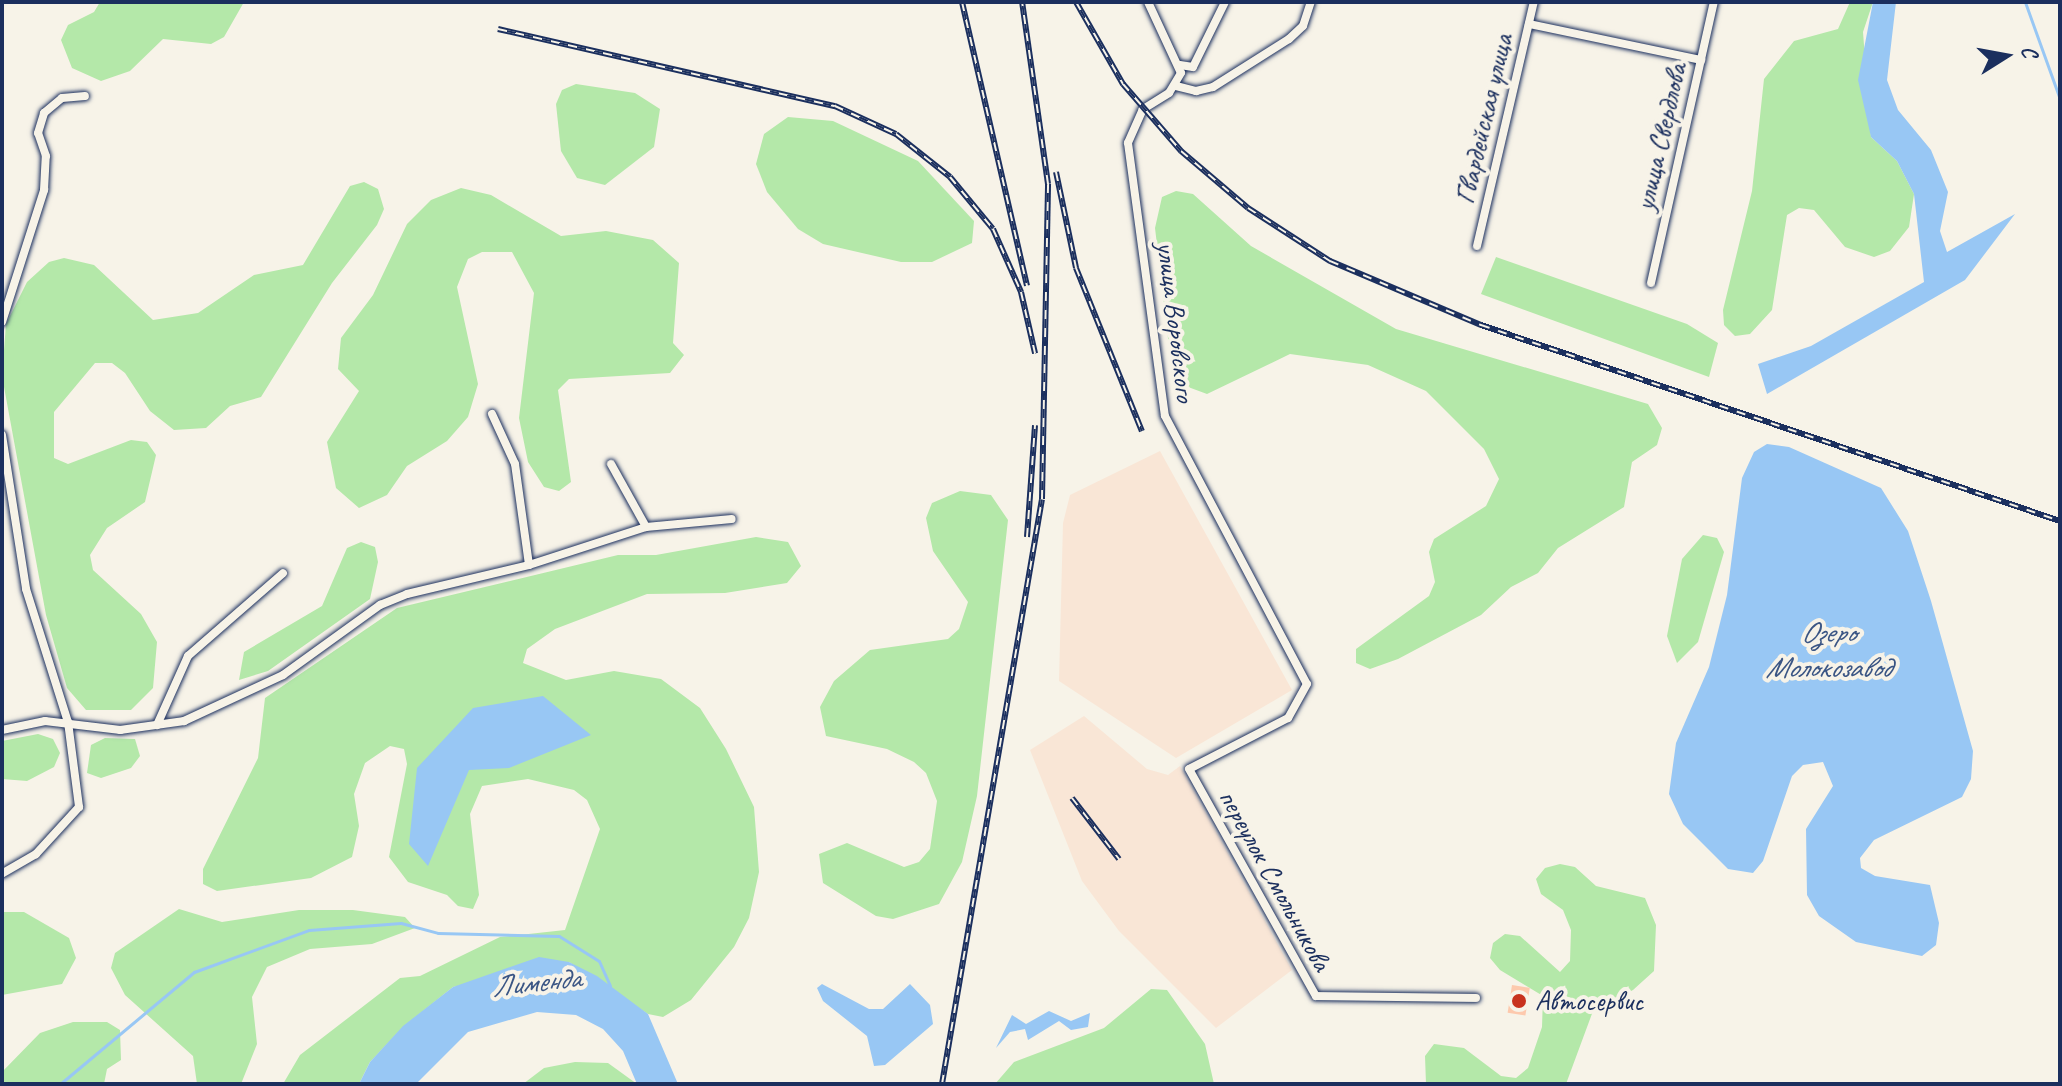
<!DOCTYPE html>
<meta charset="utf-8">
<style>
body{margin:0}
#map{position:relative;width:2062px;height:1086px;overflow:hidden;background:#f7f3e8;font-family:Caveat,sans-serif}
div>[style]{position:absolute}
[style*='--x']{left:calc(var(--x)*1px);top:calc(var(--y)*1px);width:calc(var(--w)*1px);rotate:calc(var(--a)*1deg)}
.built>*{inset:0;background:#f9e6d6}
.green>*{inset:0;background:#b4e8a9}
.water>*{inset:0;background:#98c7f4}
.stream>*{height:3px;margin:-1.5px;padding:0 1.5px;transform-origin:1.5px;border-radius:1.5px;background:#98c7f4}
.building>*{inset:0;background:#fdc9ad;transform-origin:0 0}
.roads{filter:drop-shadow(0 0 2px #1b2f5e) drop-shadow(0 0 2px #1b2f5e)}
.street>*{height:8px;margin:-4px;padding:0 4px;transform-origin:4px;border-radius:4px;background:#f7f3e8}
.rail>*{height:6px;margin-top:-3px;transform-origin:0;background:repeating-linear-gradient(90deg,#f7f3e8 0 9px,#1b2f5e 0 18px);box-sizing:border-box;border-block:2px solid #1b2f5e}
.dots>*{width:22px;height:22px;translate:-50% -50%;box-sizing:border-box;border:4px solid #f7f3e8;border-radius:50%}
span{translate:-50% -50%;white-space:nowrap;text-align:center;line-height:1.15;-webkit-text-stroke:8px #f7f3e8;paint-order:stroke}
.street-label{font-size:28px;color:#1b2f5e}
.poi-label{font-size:28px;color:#1b2f5e}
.left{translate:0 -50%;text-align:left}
.water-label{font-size:30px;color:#3a5584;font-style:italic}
.frame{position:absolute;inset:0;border:4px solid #1b2f5e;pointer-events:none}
.north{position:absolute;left:1966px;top:16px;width:80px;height:80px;-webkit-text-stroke:6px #f7f3e8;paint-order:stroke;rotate:79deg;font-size:22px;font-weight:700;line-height:32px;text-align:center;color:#1b2f5e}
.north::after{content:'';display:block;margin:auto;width:28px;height:36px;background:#1b2f5e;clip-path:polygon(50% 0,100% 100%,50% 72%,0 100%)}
</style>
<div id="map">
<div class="built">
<div style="clip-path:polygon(1160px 451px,1292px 690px,1176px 758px,1059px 681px,1063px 523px,1070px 495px)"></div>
<div style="clip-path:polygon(1084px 716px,1147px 769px,1168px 775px,1180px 766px,1292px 970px,1216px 1028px,1119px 931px,1082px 881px,1030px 750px)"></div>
</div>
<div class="green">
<div style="clip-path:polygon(100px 2px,244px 2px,224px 37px,211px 44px,163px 39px,130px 71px,101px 81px,72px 68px,61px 40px,68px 25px,94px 12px)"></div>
<div style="clip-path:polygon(1850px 2px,1873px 2px,1863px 32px,1871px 137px,1897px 161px,1914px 194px,1909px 227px,1890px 251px,1874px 257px,1845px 247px,1814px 210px,1799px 208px,1787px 215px,1772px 310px,1750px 334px,1735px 336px,1724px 325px,1723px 310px,1752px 191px,1764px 79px,1794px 41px,1838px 29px)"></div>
<div style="clip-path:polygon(576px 84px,635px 93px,660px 109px,654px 147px,605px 185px,577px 178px,561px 151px,556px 104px,562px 90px)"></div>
<div style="clip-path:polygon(788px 117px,833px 121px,918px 161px,974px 221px,972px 243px,932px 262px,901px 262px,823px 244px,798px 229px,767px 192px,756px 164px,764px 134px)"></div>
<div style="clip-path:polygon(364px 182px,378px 189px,384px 209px,377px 225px,332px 283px,261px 397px,230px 406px,206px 428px,174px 430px,150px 411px,125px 373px,112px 363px,95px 363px,54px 412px,54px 458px,68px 464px,131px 440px,147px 442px,156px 455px,145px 502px,107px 528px,90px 555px,93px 570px,141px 614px,157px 642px,153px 688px,131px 710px,86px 710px,67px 688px,46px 615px,2px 376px,6px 324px,27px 282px,49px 262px,64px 258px,94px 265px,153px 320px,198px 313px,254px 275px,303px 265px,350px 186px)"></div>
<div style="clip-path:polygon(461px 188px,491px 195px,561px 236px,606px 231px,653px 240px,679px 263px,673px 343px,684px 355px,670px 373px,569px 379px,558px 390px,571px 482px,559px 491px,544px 487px,528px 462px,519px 418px,534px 293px,512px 252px,482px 252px,468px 259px,457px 287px,478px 384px,468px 417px,447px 441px,407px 466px,387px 495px,359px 508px,336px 488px,327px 442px,359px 391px,338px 369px,341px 338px,373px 295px,407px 224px,431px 200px)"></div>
<div style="clip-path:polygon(1176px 191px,1193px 194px,1251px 246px,1396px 329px,1648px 404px,1662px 428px,1657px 445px,1632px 462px,1624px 507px,1558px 548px,1538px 573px,1511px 587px,1481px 615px,1398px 659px,1370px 669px,1356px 663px,1356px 649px,1429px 596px,1435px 582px,1429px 552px,1434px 539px,1486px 506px,1499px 479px,1484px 449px,1426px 391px,1368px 365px,1290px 354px,1207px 394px,1180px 384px,1170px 355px,1155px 228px,1162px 197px)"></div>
<div style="clip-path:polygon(1496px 257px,1687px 324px,1718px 343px,1709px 377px,1481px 294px)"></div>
<div style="clip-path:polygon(960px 491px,991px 495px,1008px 520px,977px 796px,962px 862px,939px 904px,893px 919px,876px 916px,823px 883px,819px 854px,847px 843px,904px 867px,919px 862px,930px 849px,937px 801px,926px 773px,914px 762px,887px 749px,826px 736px,820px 707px,834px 681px,870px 650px,948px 639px,959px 629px,968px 602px,933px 551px,926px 518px,932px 503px)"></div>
<div style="clip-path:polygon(1703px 535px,1717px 538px,1724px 552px,1698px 642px,1677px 663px,1667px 636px,1682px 559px)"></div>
<div style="clip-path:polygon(756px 537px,788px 542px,801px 566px,787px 583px,725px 593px,647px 594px,555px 629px,527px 649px,523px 663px,566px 680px,614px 671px,661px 679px,700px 708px,726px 749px,754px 807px,759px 872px,749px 918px,734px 947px,691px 1000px,663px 1017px,648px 1014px,569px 962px,453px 987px,403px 1027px,370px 1062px,359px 1084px,283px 1084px,300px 1055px,400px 978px,420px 976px,500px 937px,565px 930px,600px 829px,587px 800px,574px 790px,528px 779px,482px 786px,470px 814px,479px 895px,473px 909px,458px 906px,447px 895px,408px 882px,389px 857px,407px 764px,404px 749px,390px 746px,365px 763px,354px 794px,359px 826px,352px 857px,311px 878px,217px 891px,203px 884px,203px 869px,258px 758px,265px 698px,397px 608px,618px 555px,656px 555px)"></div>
<div style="clip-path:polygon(361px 542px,375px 547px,378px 562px,370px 599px,268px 671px,239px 680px,244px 652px,322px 606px,347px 548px)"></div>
<div style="clip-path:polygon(38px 734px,53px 739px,60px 753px,54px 767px,27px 781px,2px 779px,2px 741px)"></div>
<div style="clip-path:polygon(105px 738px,135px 739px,140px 756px,131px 768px,101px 778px,87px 773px,91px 745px)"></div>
<div style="clip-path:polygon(1560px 864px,1575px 867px,1596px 886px,1645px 898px,1656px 925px,1654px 971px,1633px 990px,1593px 1011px,1566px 1084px,1426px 1084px,1425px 1056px,1434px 1044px,1464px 1048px,1501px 1076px,1516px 1078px,1528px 1068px,1542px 1027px,1543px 996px,1500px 970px,1490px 958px,1493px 943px,1505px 934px,1520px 936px,1560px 972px,1570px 961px,1571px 930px,1563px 910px,1541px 894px,1536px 879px,1545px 868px)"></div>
<div style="clip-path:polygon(179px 909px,222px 922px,299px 910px,353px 910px,405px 917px,415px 928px,372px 944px,310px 949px,267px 967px,252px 997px,257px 1044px,241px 1084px,197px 1084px,193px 1056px,125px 995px,111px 968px,115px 953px)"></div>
<div style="clip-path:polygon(2px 912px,24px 912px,69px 938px,76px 958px,62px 984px,2px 995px)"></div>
<div style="clip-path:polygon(1151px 989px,1167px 990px,1205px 1044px,1214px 1084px,995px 1084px,1014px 1062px,1104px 1028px)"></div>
<div style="clip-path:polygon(73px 1022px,107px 1022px,120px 1030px,121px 1060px,107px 1069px,104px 1084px,2px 1084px,2px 1072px,40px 1033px)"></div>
<div style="clip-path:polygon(575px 1062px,608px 1063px,637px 1084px,523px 1084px,544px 1068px)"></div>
</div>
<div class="water">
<div style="clip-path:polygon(1873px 2px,1896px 2px,1887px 80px,1898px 110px,1931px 150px,1948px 192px,1940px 231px,1947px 252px,2015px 214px,1965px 280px,1767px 394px,1758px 364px,1811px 346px,1924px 282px,1914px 194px,1897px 161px,1871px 137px,1858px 80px)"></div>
<div style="clip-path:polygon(1767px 444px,1789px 447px,1881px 488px,1908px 531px,1931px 601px,1973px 751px,1971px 779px,1962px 797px,1874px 840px,1860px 858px,1861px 868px,1875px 876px,1930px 885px,1939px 923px,1936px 945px,1922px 956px,1856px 942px,1819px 916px,1807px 895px,1806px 829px,1833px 786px,1823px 762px,1803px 765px,1792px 776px,1763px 861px,1753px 873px,1728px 869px,1683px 824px,1669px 794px,1676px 743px,1709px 667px,1727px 595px,1742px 478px,1754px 452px)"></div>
<div style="clip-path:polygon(543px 696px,591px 735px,509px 768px,469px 770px,428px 866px,409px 844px,417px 768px,473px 708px)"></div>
<div style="clip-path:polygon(539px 957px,569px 962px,597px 976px,648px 1014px,678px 1084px,637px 1084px,623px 1051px,603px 1029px,576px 1015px,537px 1012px,468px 1032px,416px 1084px,359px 1084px,370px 1062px,403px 1026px,453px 987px)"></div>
<div style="clip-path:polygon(822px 984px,869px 1009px,883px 1009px,910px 984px,930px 1005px,933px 1024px,885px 1065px,874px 1066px,867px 1036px,823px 1001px,817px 988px)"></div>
<div style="clip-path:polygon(1049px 1011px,1071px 1021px,1090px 1013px,1088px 1027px,1071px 1030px,1059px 1021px,1028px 1040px,1025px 1029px,1010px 1032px,996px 1048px,1012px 1015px,1026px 1024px)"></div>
</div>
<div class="stream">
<div style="--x:2025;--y:2;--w:103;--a:70.2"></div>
<div style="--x:60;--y:1084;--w:175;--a:-39.9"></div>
<div style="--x:194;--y:972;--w:122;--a:-20.1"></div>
<div style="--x:309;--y:930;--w:92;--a:-4.4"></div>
<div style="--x:401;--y:923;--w:38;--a:15"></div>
<div style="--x:438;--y:933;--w:121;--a:1.4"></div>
<div style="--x:559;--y:936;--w:47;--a:32"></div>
<div style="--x:599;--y:961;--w:27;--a:66"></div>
</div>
<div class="building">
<div style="left:1512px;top:985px;width:18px;height:28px;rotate:9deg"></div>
</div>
<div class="roads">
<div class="street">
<div style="--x:1148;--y:2;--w:78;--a:65.1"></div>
<div style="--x:1181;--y:73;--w:23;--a:121"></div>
<div style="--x:1169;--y:93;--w:31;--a:148"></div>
<div style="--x:1143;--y:109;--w:37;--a:114"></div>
<div style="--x:1128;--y:143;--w:275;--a:82.3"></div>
<div style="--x:1165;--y:416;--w:303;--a:62.1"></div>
<div style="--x:1307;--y:684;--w:39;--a:119"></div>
<div style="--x:1288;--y:718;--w:111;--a:152.7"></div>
<div style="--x:1189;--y:769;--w:260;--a:60.8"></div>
<div style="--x:1316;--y:996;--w:160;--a:0.7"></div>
<div style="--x:1529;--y:24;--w:176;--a:11.8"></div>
<div style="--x:1180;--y:65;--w:13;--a:9"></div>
<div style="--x:1193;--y:67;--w:72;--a:-63.8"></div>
<div style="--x:1176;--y:86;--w:21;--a:14"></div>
<div style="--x:1196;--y:91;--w:17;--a:-13"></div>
<div style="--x:1213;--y:87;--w:90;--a:-32.3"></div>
<div style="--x:1289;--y:39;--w:19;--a:-43"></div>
<div style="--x:1303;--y:26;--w:25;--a:-72"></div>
<div style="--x:1477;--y:246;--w:251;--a:-76.9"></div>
<div style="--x:1651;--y:283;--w:288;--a:-77.4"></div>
<div style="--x:2;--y:322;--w:139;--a:-72.3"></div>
<div style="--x:44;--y:190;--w:34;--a:-87"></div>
<div style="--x:46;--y:156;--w:24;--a:-109"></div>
<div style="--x:38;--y:133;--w:21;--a:-73"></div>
<div style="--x:44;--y:113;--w:23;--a:-40"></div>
<div style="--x:62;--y:98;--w:23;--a:-5"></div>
<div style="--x:492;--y:414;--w:55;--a:65.3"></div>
<div style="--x:515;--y:464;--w:102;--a:82.1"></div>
<div style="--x:2;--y:435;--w:156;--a:81.1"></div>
<div style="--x:26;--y:589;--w:139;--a:72.5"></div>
<div style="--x:68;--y:722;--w:86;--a:82.6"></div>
<div style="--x:79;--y:807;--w:64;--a:132.5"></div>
<div style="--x:36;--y:854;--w:39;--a:150"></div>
<div style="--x:611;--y:464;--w:72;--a:60.9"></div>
<div style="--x:157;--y:725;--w:76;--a:-65.8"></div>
<div style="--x:188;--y:656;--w:126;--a:-41.1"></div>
<div style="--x:2;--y:730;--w:44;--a:-11.8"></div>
<div style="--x:45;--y:721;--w:76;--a:6.8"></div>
<div style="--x:120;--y:730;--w:65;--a:-8"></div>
<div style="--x:184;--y:721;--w:109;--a:-24.9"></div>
<div style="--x:283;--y:675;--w:120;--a:-35.8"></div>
<div style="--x:380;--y:605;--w:29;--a:-22"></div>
<div style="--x:407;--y:594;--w:125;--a:-13.4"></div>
<div style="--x:529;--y:565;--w:123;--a:-18"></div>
<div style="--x:646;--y:527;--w:86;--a:-5.3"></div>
</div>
</div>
<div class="rail">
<div style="--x:962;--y:2;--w:291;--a:77.1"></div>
<div style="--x:1076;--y:2;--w:95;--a:60.2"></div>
<div style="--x:1123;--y:84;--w:89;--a:49.1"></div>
<div style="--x:1181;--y:151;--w:88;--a:40.4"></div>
<div style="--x:1248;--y:208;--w:98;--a:32.9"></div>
<div style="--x:1330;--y:261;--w:164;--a:23"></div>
<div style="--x:1481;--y:325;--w:611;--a:18.7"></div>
<div style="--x:498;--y:29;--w:346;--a:12.9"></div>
<div style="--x:835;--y:106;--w:67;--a:24.7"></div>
<div style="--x:896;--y:134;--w:69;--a:38.5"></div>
<div style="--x:950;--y:177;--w:67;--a:50.4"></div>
<div style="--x:993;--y:229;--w:69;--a:66"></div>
<div style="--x:1021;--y:292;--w:63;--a:77.1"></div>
<div style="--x:1056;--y:172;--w:98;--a:78.2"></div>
<div style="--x:1076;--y:268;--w:176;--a:68"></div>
<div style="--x:1027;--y:537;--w:112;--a:-85.9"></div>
<div style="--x:1072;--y:798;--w:77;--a:52.4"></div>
<div style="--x:942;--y:1084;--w:593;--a:-80.3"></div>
<div style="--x:1042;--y:499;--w:315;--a:-88.9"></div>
<div style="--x:1048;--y:184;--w:184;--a:-98.1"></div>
</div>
<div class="dots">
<div style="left:1519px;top:1001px;background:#c8321e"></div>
</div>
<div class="street-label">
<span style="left:1484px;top:119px;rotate:-77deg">Гвардейская улица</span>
<span style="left:1661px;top:137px;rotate:-77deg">улица Свердлова</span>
<span style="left:1176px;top:322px;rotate:83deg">улица Воровского</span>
<span style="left:1275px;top:880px;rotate:61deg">переулок Смольникова</span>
</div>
<div class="poi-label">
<span class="left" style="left:1535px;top:1001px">Автосервис</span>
</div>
<div class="water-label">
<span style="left:1828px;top:649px">Озеро<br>Молокозавод</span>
<span style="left:536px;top:982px;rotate:-6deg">Лименда</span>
</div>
<div class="frame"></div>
<div class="north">С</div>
</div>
